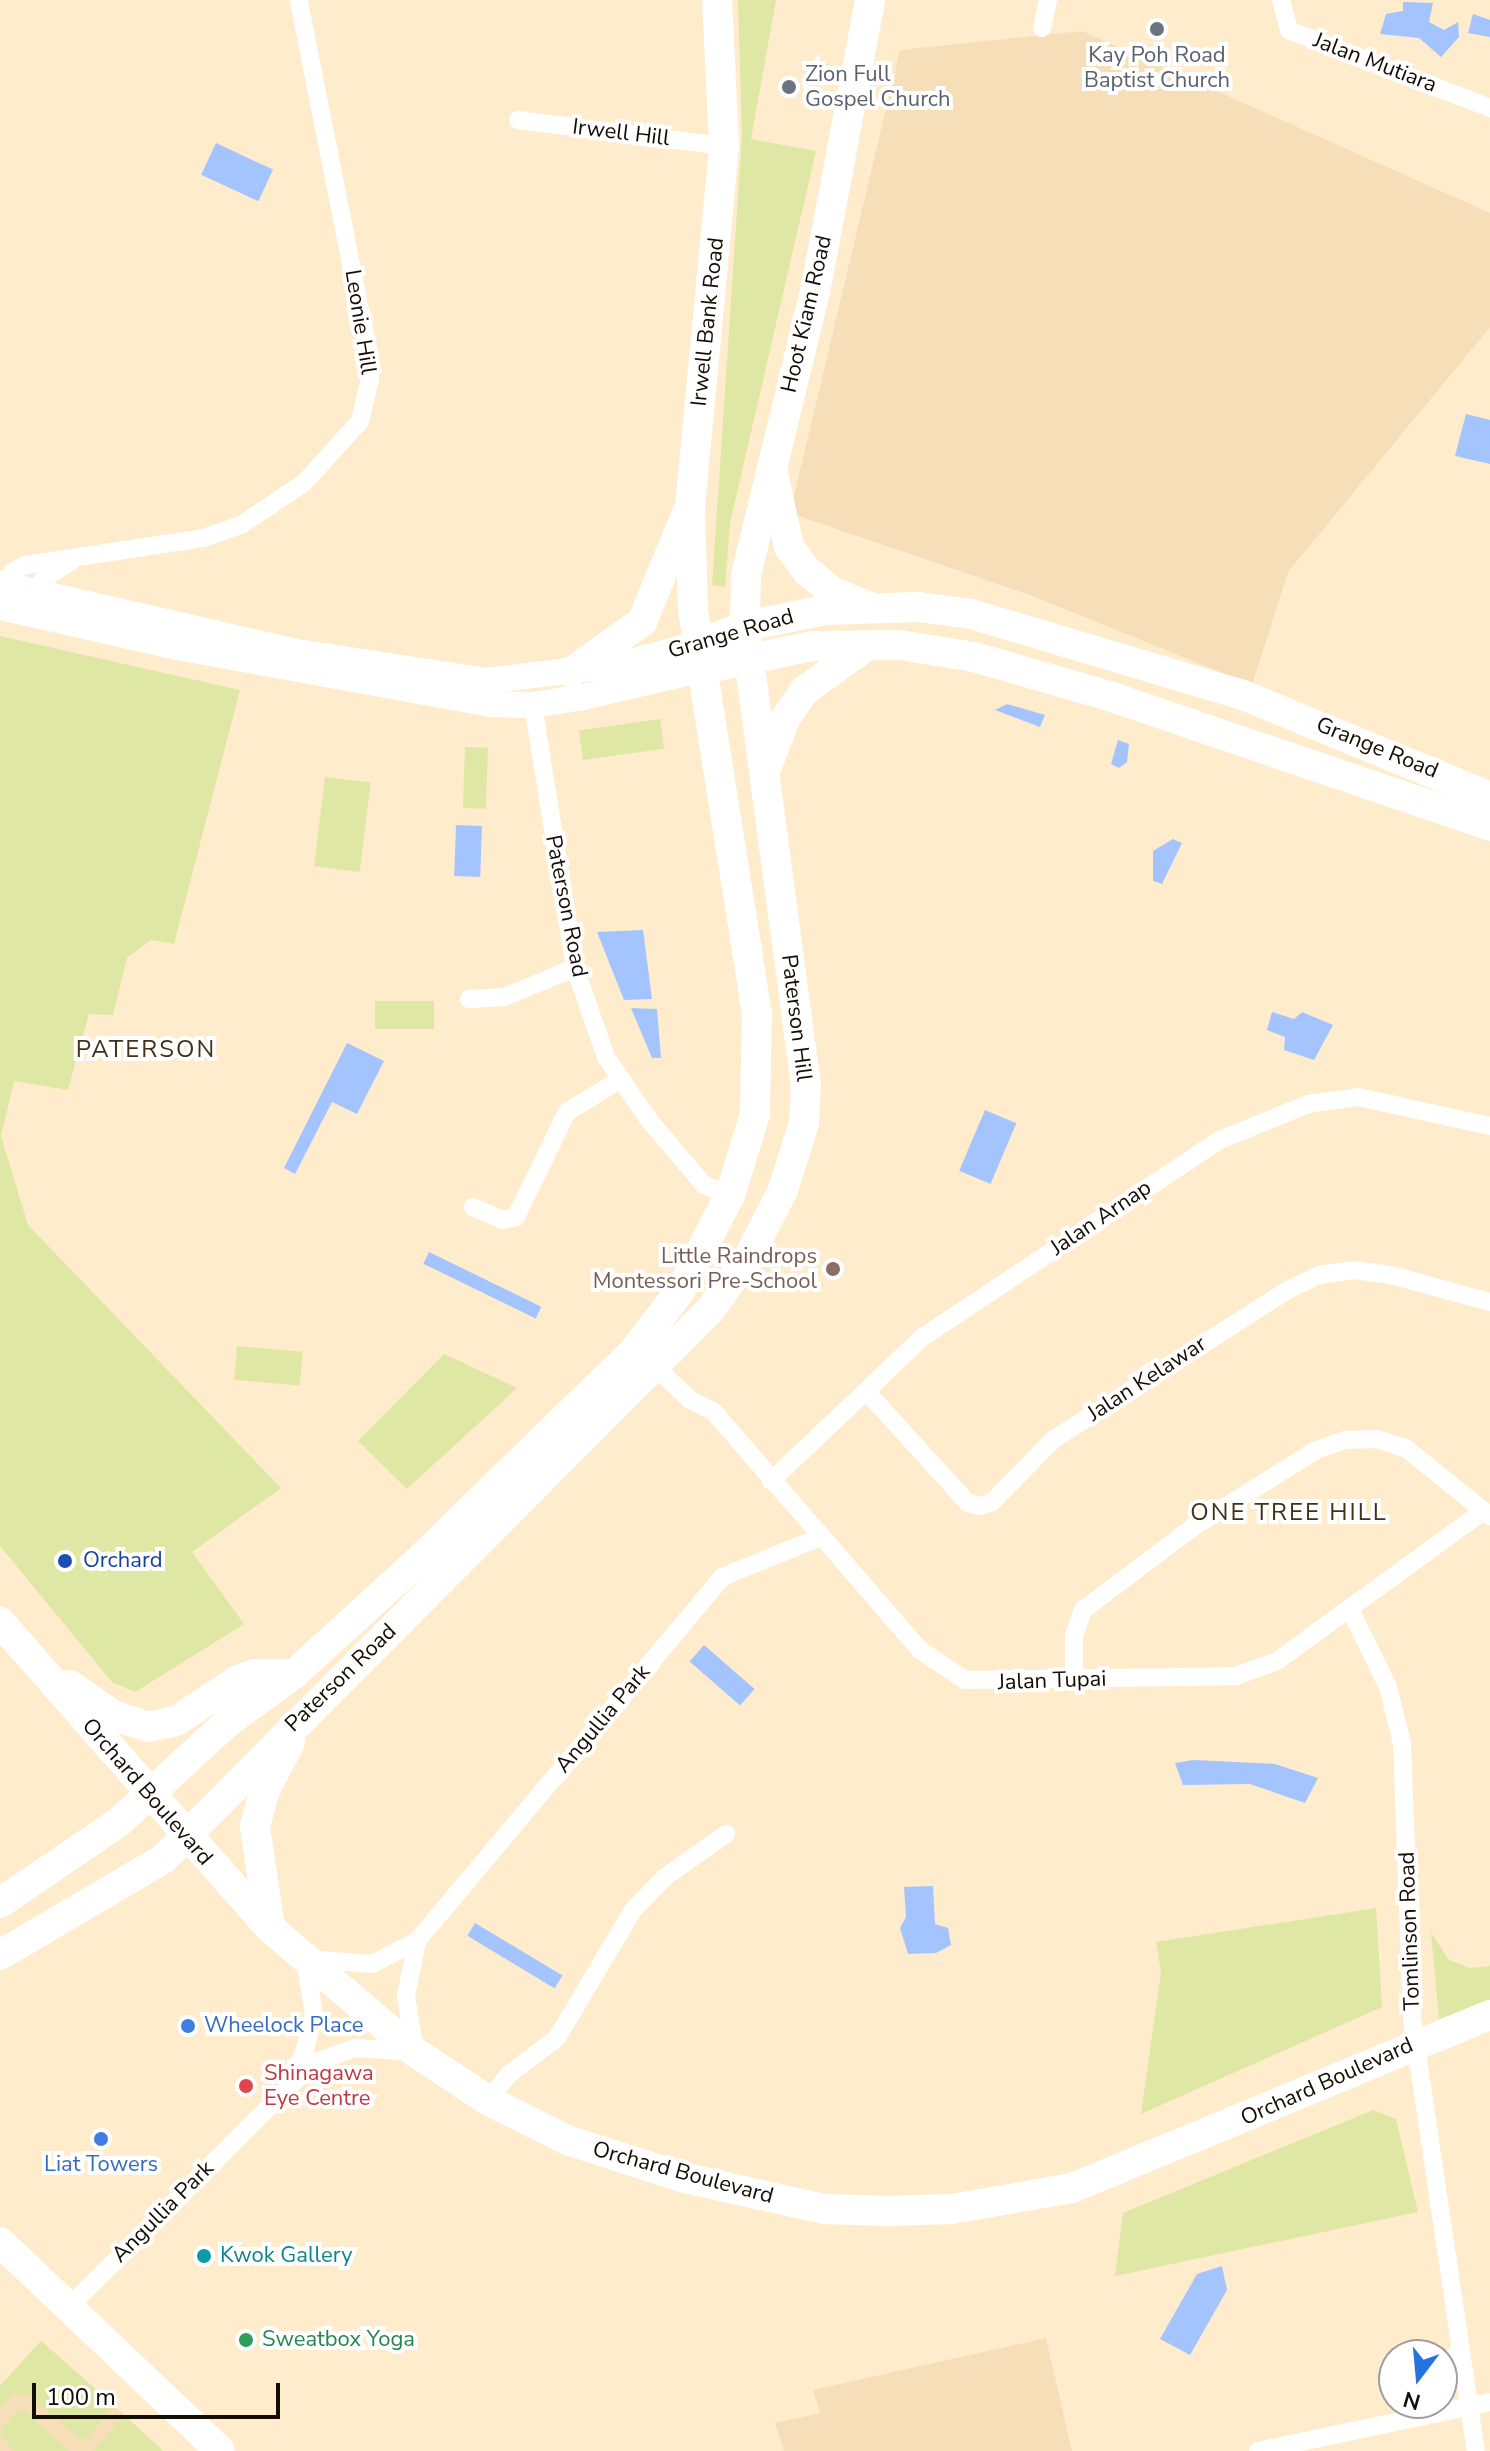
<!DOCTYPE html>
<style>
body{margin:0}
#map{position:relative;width:1490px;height:2451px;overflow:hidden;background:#ffeccd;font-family:"Nunito Sans",sans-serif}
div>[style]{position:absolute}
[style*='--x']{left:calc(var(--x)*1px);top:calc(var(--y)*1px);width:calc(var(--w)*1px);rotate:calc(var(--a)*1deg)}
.built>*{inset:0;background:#f5deb8}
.green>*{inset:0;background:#dfe7a4;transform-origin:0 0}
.water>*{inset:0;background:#a3c4fe;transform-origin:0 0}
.street>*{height:18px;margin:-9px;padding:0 9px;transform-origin:9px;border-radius:9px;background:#fff}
.secondary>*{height:26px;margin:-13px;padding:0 13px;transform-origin:13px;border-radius:13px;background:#fff}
.primary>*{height:30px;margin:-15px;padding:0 15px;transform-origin:15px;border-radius:15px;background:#fff}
.dots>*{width:22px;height:22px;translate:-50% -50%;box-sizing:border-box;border:4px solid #fff;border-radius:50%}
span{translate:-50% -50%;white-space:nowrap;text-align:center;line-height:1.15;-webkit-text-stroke:8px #fff;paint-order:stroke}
.worship-label{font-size:22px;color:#5b616d}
.left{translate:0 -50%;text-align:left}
.street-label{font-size:22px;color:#140d04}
.education-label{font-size:22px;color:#785e54}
.right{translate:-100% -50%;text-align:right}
.transit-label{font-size:22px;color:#164399}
.shop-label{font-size:22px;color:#366cbe}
.health-label{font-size:22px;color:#be3a42}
.culture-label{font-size:22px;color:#0d838f}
.leisure-label{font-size:22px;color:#27864d}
.neighbourhood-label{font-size:24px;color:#403117;letter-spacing:2px}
.north{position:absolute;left:1378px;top:2339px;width:80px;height:80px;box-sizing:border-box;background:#fff;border:2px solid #a19e9b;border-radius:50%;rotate:196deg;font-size:22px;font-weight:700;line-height:32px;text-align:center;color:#140d04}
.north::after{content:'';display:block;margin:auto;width:28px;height:36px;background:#2473de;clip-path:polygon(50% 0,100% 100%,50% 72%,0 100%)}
.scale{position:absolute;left:32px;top:2383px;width:248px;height:36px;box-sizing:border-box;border:4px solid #140d04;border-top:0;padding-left:10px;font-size:24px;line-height:28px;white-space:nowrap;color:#140d04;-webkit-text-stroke:6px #fff;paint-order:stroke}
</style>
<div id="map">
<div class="built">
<div style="clip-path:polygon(1082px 31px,1490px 213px,1490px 327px,1288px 572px,1252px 685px,1030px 595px,790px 513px,900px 50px)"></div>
<div style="clip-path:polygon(1046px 2338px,1072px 2451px,784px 2451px,775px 2423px,820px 2413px,813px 2390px)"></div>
<div style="clip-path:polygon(41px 2341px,120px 2411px,163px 2451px,0 2451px,0 2386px)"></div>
</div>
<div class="green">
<div style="clip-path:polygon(738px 0,776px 0,751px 139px,816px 151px,730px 523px,725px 587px,712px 585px,742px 136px)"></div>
<div style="clip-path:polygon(0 636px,240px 690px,174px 944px,151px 940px,127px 958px,113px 1015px,89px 1014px,68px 1090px,14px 1081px,1px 1136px,28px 1225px,281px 1488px,192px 1552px,244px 1624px,135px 1692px,112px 1682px,0 1546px)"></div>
<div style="left:660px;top:719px;width:30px;height:82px;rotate:82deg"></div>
<div style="left:465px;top:747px;width:23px;height:61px;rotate:2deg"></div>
<div style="left:325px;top:777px;width:46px;height:90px;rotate:7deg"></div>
<div style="left:375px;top:1001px;width:59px;height:28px"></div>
<div style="left:237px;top:1346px;width:66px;height:34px;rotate:5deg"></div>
<div style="clip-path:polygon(444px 1354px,517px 1388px,407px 1489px,358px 1441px)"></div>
<div style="clip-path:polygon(1376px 1908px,1382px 2007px,1141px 2114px,1161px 1972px,1156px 1942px)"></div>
<div style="clip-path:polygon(1431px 1932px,1449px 1960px,1469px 1968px,1490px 1966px,1490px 2001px,1439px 2019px)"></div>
<div style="clip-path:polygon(1373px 2110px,1396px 2119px,1418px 2212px,1115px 2276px,1123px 2213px)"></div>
<div style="clip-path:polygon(41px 2341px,114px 2405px,88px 2438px,80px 2439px,30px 2396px,13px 2393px,0 2408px,0 2386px)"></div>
<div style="clip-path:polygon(25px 2411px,68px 2451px,13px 2451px,0 2432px,16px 2412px)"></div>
<div style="clip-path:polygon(124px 2415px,163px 2451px,94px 2451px)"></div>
</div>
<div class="water">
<div style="clip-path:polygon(1403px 2px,1433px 3px,1429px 22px,1444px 30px,1458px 22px,1459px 37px,1441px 57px,1419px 38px,1380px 34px,1386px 14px,1403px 11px)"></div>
<div style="clip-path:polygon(1473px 14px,1490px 20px,1490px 37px,1468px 33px)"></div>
<div style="left:216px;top:143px;width:63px;height:35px;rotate:25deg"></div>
<div style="clip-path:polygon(1466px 414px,1490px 420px,1490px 464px,1455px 456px)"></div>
<div style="clip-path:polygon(1007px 704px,1045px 715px,1040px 727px,995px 710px)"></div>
<div style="clip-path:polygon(1118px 740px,1129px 744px,1127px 762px,1119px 768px,1111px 764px)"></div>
<div style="left:456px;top:825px;width:26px;height:51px;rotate:2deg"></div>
<div style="clip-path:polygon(1173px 839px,1182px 843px,1162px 884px,1153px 881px,1153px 851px)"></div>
<div style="clip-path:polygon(643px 930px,652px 999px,624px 1000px,597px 932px)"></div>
<div style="clip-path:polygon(631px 1008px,657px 1009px,661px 1058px,652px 1058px)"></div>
<div style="clip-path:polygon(1272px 1012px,1294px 1019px,1302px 1012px,1333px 1025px,1314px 1060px,1284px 1050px,1285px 1037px,1267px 1030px)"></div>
<div style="clip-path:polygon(347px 1043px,384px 1061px,357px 1114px,332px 1102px,295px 1174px,284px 1168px)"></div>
<div style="left:985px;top:1110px;width:34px;height:66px;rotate:23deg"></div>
<div style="left:429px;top:1252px;width:125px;height:13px;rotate:26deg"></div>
<div style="left:704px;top:1645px;width:67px;height:22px;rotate:41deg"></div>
<div style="clip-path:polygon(1193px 1760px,1275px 1764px,1318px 1778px,1305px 1803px,1250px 1784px,1183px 1785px,1175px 1763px)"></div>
<div style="clip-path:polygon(933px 1886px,935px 1924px,948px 1928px,951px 1945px,936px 1953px,908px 1954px,900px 1928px,906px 1917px,904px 1887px)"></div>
<div style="left:475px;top:1923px;width:102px;height:15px;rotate:31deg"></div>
<div style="clip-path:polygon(1222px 2266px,1227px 2290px,1190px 2355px,1160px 2339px,1197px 2274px)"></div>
</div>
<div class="street">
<div style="--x:1281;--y:0;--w:31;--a:75"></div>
<div style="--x:1289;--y:30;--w:216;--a:21.2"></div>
<div style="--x:1042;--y:28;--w:29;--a:-78"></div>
<div style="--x:518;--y:120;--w:208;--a:7.2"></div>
<div style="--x:5;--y:597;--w:26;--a:-74"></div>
<div style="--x:12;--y:572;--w:15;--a:-28"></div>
<div style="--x:25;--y:565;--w:180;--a:-8.6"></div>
<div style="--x:203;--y:538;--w:40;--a:-18.9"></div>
<div style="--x:241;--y:525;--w:76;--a:-33.7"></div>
<div style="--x:304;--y:483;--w:84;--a:-47.9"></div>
<div style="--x:360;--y:421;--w:43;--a:-76.6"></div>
<div style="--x:370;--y:379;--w:34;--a:-95"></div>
<div style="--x:367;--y:345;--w:352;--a:-101.2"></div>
<div style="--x:31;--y:600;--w:24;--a:-60"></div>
<div style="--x:43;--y:579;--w:34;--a:-32"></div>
<div style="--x:533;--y:705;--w:266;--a:80.9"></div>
<div style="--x:575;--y:968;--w:94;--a:70.8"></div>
<div style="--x:606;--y:1057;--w:76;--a:55.7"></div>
<div style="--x:649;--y:1120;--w:85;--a:49.8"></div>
<div style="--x:704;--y:1185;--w:28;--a:21"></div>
<div style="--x:469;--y:999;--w:35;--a:-3"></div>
<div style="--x:504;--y:997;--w:77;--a:-22.2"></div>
<div style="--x:473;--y:1207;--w:32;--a:24"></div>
<div style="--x:502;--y:1220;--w:14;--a:-12"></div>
<div style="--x:516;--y:1217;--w:117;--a:-64.1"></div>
<div style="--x:567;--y:1112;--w:63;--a:-31.4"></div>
<div style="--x:656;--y:1367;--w:46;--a:44.1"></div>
<div style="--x:689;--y:1399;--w:27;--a:27"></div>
<div style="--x:713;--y:1411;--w:316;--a:49.1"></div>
<div style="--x:920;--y:1650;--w:54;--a:33.7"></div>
<div style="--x:965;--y:1680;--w:271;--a:-0.8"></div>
<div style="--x:1236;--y:1676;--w:44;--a:-20.1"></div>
<div style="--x:1277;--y:1661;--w:253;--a:-36"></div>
<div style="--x:866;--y:1391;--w:151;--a:47.7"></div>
<div style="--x:968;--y:1503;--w:12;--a:14"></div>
<div style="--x:980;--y:1506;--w:13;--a:-18"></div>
<div style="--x:992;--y:1502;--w:88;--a:-45.5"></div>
<div style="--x:1054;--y:1439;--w:277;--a:-32.5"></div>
<div style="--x:1288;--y:1290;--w:34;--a:-26"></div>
<div style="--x:1319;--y:1275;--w:36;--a:-8"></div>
<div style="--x:1355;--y:1270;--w:36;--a:8"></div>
<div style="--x:1391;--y:1275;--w:103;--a:15.3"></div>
<div style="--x:771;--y:1481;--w:209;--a:-43.5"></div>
<div style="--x:923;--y:1337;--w:356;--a:-33.6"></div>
<div style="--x:1220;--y:1140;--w:95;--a:-22.2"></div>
<div style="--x:1308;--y:1104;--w:50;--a:-8"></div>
<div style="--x:1358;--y:1097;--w:135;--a:12.4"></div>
<div style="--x:1350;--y:1609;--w:87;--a:64"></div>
<div style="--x:1388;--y:1687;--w:58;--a:76"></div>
<div style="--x:1402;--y:1743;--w:276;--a:87.9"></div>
<div style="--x:1412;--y:2019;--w:437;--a:81.6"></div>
<div style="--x:1074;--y:1680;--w:44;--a:-90"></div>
<div style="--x:1074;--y:1636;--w:28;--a:-71"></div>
<div style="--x:1083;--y:1610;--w:138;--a:-37"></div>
<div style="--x:1193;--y:1527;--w:145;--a:-32"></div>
<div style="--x:1316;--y:1450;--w:31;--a:-19"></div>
<div style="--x:1345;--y:1440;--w:32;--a:-2"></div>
<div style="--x:1377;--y:1439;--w:32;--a:18"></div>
<div style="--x:1407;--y:1449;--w:107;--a:38.9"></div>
<div style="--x:289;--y:2082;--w:33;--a:-63"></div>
<div style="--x:304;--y:2053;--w:39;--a:-75"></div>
<div style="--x:314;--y:2015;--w:57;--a:-99.1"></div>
<div style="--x:305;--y:1959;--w:67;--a:4.3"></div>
<div style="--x:372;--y:1964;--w:51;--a:-27.1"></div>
<div style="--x:417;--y:1941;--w:475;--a:-50"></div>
<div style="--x:722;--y:1577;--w:104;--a:-22.1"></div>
<div style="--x:489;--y:2101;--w:32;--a:-54"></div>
<div style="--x:508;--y:2075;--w:61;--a:-37.1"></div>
<div style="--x:557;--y:2038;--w:149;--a:-59.3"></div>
<div style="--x:633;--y:1910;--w:46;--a:-45.9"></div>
<div style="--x:665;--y:1877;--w:75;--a:-35.2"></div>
<div style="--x:70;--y:2306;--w:344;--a:-45"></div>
<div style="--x:313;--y:2063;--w:45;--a:-19.7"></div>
<div style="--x:355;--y:2048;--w:60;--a:3.8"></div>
<div style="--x:415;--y:2052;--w:57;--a:-99.1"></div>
<div style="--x:406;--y:1996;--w:56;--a:-78.7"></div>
<div style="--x:1442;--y:2372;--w:29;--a:-52"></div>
<div style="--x:1258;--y:2451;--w:237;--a:-11.9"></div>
</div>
<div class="secondary">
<div style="--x:0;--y:584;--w:305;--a:12.9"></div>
<div style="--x:297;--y:652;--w:191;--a:8.7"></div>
<div style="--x:486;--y:681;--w:137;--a:-7.1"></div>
<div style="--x:622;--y:664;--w:80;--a:-14.6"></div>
<div style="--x:0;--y:607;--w:181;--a:12.7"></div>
<div style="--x:177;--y:647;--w:319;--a:10.3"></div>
<div style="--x:491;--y:704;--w:42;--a:1.4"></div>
<div style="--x:533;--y:705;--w:46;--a:-8.8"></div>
<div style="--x:578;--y:698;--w:129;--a:-13"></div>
</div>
<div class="primary">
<div style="--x:773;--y:473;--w:76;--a:77.8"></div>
<div style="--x:789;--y:547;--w:30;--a:53"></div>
<div style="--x:807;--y:571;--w:33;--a:39"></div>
<div style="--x:833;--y:592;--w:37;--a:22"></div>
<div style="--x:699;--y:644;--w:49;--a:-21.4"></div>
<div style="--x:745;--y:626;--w:82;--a:-11.3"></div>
<div style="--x:825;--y:610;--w:94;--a:-1.8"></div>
<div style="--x:919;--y:607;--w:52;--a:7.7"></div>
<div style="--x:971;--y:614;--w:284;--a:16.6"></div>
<div style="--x:1243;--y:695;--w:267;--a:22.4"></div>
<div style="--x:704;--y:669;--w:110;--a:-12"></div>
<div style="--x:812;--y:646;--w:88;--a:-0.7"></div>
<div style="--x:900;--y:645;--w:75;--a:9.2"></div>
<div style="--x:974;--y:657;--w:141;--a:16.1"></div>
<div style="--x:1109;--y:696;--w:403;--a:18.8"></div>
<div style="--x:571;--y:672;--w:87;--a:-35.2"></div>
<div style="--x:642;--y:622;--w:118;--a:-67.6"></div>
<div style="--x:766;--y:769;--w:56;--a:-69"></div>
<div style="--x:786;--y:717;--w:32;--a:-55"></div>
<div style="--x:804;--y:691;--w:79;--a:-35.7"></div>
<div style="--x:0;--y:1622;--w:408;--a:48.6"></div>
<div style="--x:270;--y:1928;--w:191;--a:40.5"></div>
<div style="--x:415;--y:2052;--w:89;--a:33.5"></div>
<div style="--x:489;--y:2101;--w:87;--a:26.6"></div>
<div style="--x:567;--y:2140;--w:124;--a:17.9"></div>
<div style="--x:685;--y:2178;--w:142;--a:12.6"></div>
<div style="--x:824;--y:2209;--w:64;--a:1.8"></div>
<div style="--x:888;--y:2211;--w:64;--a:-1.8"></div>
<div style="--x:952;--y:2209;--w:122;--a:-9.9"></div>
<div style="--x:1072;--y:2188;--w:452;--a:-22.5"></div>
<div style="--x:70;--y:1685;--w:52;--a:34.9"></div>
<div style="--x:113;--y:1715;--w:37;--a:19"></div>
<div style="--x:148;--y:1727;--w:29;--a:-12"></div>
<div style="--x:176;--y:1721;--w:74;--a:-33.5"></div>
<div style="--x:238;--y:1680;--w:18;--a:-19"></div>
<div style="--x:255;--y:1674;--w:39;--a:0"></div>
<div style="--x:0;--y:1903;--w:145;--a:-34.3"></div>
<div style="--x:120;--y:1821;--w:145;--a:-42.5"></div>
<div style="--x:227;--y:1723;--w:83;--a:-36.2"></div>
<div style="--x:294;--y:1674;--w:168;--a:-42.3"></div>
<div style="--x:418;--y:1561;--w:301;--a:-44.2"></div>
<div style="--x:634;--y:1351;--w:76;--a:-52.5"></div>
<div style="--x:680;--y:1291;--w:108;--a:-62.5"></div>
<div style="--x:730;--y:1195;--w:85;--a:-72.8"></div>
<div style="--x:755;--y:1114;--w:100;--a:-88.9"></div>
<div style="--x:757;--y:1014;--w:407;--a:-99"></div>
<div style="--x:693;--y:612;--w:105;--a:-91.6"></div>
<div style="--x:690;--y:507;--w:363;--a:-84.6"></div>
<div style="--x:724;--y:146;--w:146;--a:-92.7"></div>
<div style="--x:270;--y:1928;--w:103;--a:-98.4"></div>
<div style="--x:255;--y:1826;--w:35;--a:-75"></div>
<div style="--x:264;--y:1792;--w:56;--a:-62.5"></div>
<div style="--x:0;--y:1955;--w:189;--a:-30.5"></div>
<div style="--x:163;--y:1859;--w:776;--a:-45.1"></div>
<div style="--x:711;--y:1309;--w:67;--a:-54.7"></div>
<div style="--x:750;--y:1254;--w:72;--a:-62.7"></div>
<div style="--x:783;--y:1190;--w:70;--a:-72.6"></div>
<div style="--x:804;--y:1123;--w:37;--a:-87"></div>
<div style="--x:806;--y:1086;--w:464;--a:-97.6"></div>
<div style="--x:745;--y:626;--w:51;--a:-88.9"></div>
<div style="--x:746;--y:575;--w:291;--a:-76.3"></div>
<div style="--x:815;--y:292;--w:297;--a:-79.3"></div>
<div style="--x:0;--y:2242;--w:303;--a:43.5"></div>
</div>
<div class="dots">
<div style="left:1157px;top:29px;background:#6b7280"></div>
<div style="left:789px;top:87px;background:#6b7280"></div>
<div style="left:833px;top:1269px;background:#8d6e63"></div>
<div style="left:65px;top:1561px;background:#1a4fb4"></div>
<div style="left:188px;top:2026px;background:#3f7fe0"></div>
<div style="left:246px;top:2086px;background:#e0444e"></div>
<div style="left:101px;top:2139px;background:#3f7fe0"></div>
<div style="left:204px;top:2256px;background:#0f9aa8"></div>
<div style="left:246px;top:2340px;background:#2e9e5b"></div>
</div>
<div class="worship-label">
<span style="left:1157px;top:68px">Kay Poh Road<br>Baptist Church</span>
<span class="left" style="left:805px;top:87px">Zion Full<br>Gospel Church</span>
</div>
<div class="street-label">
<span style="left:1375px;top:63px;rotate:21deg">Jalan Mutiara</span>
<span style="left:621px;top:133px;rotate:7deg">Irwell Hill</span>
<span style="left:807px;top:314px;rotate:-77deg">Hoot Kiam Road</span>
<span style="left:360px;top:322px;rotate:81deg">Leonie Hill</span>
<span style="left:708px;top:322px;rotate:-84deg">Irwell Bank Road</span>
<span style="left:731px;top:634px;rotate:-16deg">Grange Road</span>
<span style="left:1377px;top:748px;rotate:22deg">Grange Road</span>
<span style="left:566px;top:906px;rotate:79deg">Paterson Road</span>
<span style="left:796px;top:1018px;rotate:83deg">Paterson Hill</span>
<span style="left:1101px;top:1218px;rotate:-34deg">Jalan Arnap</span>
<span style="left:1147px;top:1379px;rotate:-33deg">Jalan Kelawar</span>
<span style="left:341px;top:1678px;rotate:-44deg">Paterson Road</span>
<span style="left:1052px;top:1681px;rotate:-2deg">Jalan Tupai</span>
<span style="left:603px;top:1719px;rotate:-50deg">Angullia Park</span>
<span style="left:147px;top:1792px;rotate:49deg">Orchard Boulevard</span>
<span style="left:1410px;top:1931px;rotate:-92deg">Tomlinson Road</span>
<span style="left:1327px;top:2082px;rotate:-24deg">Orchard Boulevard</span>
<span style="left:683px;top:2173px;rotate:15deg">Orchard Boulevard</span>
<span style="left:163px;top:2212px;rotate:-45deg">Angullia Park</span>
</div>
<div class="education-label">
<span class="right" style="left:817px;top:1269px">Little Raindrops<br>Montessori Pre-School</span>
</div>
<div class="transit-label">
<span class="left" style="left:83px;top:1561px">Orchard</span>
</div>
<div class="shop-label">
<span class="left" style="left:204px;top:2026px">Wheelock Place</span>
<span style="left:101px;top:2165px">Liat Towers</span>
</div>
<div class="health-label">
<span class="left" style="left:264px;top:2086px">Shinagawa<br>Eye Centre</span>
</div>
<div class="culture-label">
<span class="left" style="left:220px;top:2256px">Kwok Gallery</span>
</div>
<div class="leisure-label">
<span class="left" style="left:262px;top:2340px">Sweatbox Yoga</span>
</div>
<div class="neighbourhood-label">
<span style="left:146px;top:1050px">PATERSON</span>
<span style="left:1289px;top:1513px">ONE TREE HILL</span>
</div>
<div class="north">N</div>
<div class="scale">100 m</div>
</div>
